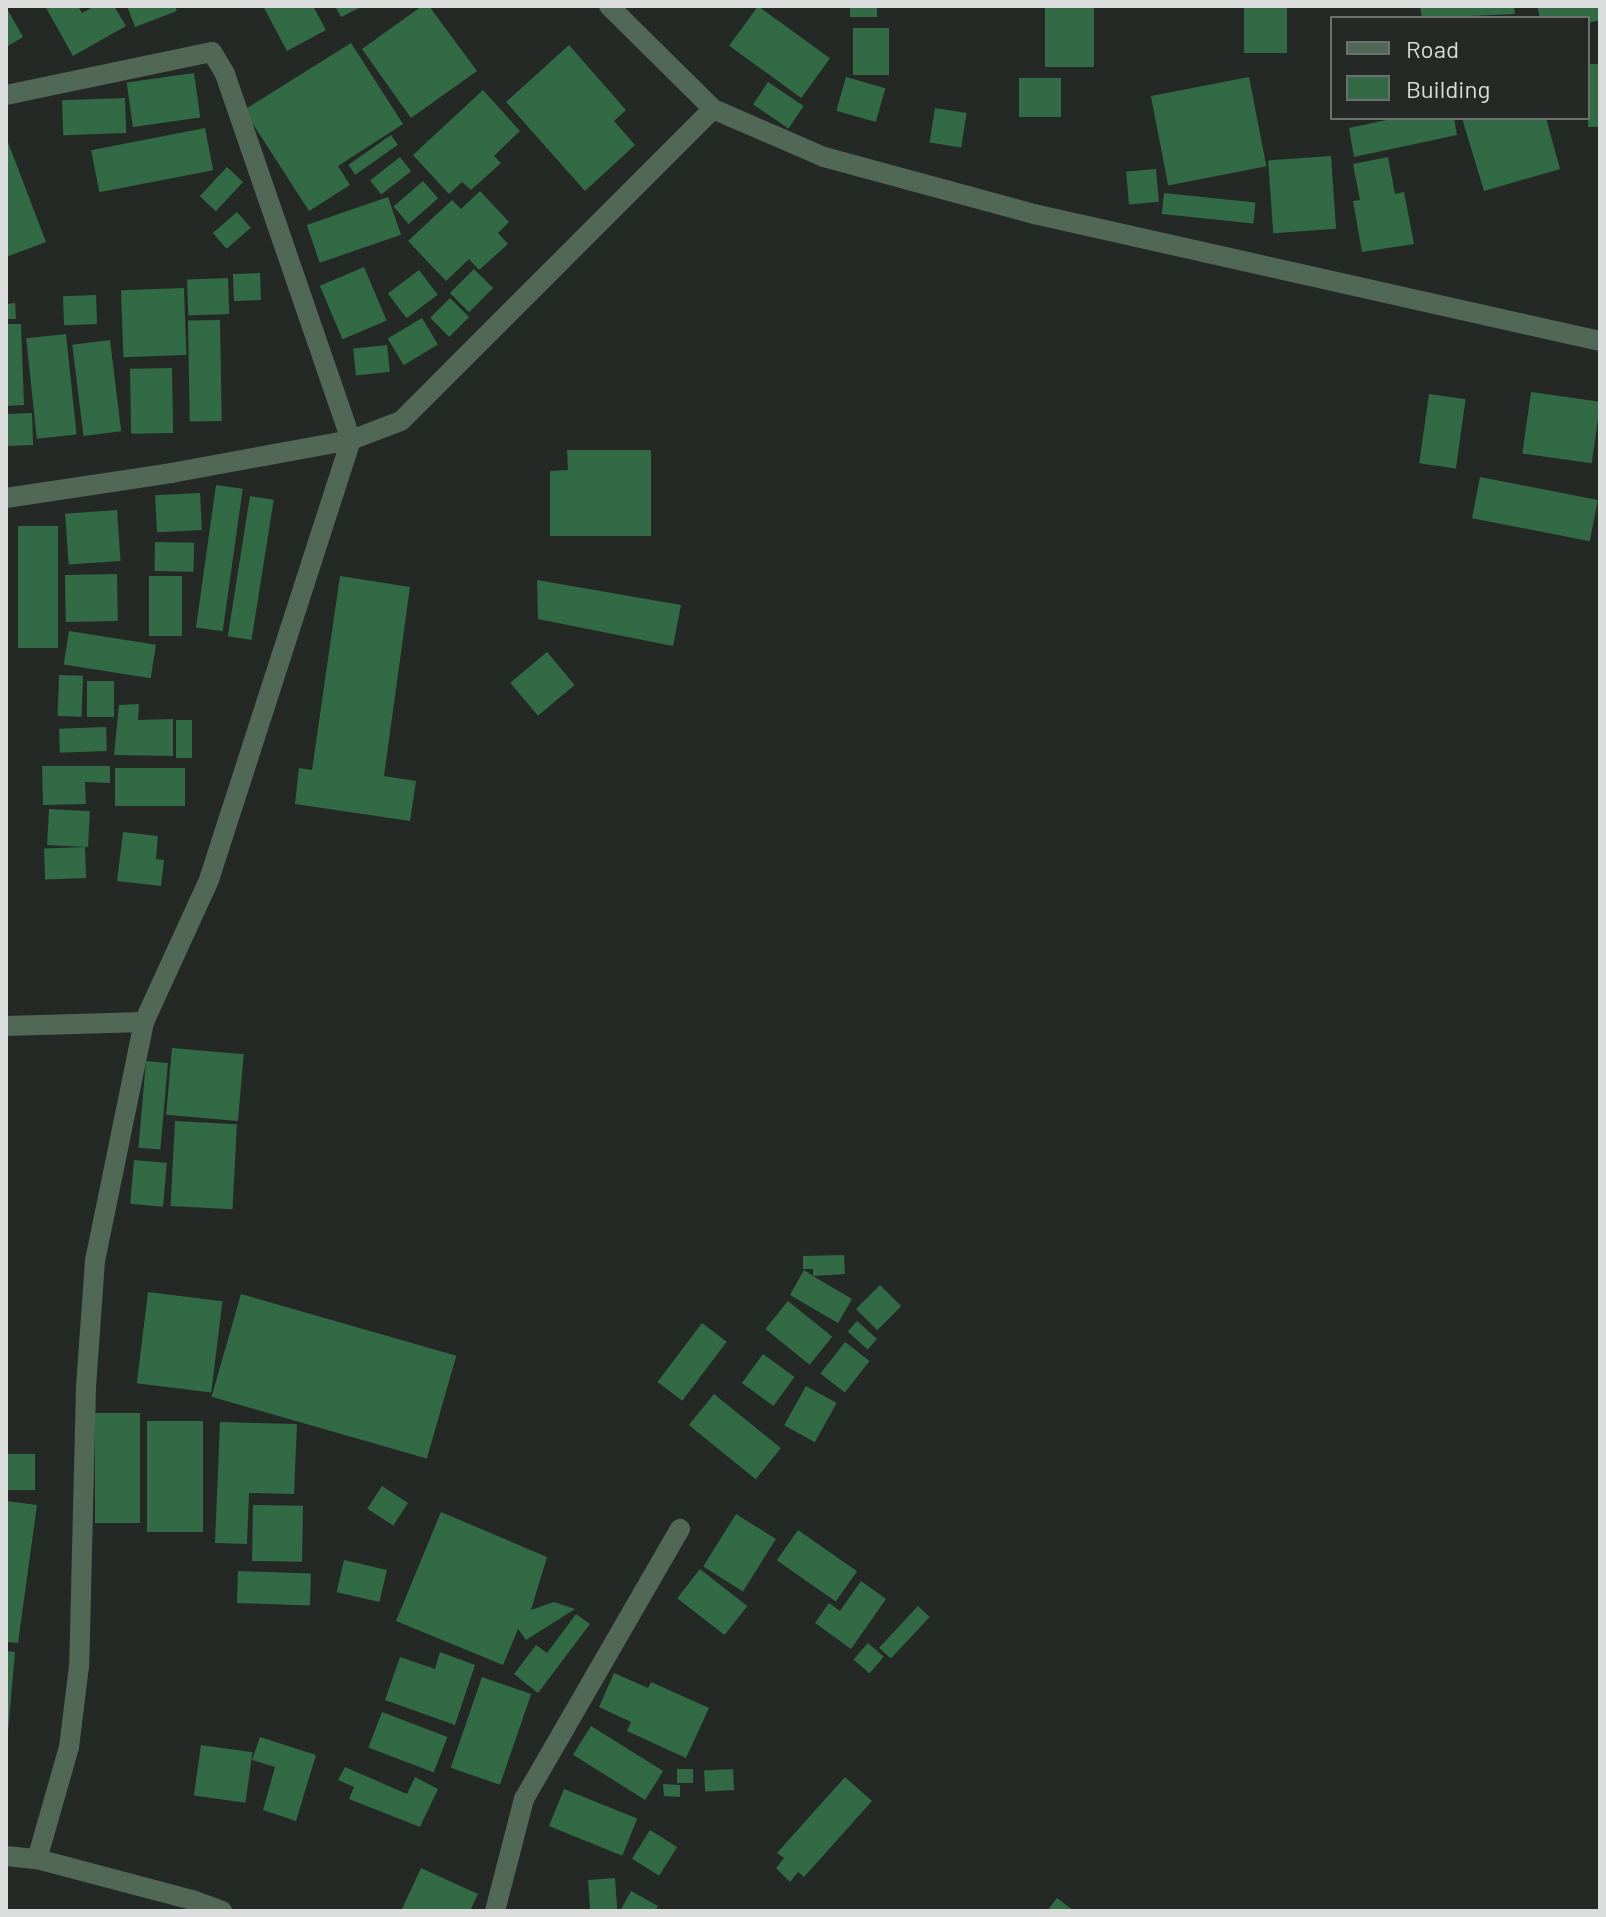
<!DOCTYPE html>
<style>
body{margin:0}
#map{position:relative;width:1606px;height:1917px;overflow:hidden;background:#252926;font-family:Barlow,sans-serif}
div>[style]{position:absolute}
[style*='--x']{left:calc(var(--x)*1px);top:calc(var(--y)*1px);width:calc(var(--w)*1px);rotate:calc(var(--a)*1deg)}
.building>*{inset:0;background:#316a44;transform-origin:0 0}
.lane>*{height:20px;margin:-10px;padding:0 10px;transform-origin:10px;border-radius:10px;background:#516857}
.street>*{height:20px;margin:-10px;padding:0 10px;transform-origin:10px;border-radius:10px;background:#516857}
span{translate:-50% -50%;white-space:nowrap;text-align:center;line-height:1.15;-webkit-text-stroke:8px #252926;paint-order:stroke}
.frame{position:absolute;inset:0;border:8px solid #dadddb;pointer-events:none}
.legend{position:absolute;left:1330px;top:16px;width:260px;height:104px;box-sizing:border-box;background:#252926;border:2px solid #6d716e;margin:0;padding:10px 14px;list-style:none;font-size:24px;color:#dadddb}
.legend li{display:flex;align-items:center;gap:16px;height:40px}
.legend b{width:40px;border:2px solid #6d716e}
</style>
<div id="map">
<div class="building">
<div style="clip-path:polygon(45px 6px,78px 6px,82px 13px,95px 6px,114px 6px,126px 26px,73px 56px)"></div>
<div style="clip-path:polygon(127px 6px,175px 6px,177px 11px,135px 27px)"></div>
<div style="clip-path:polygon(263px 6px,313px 6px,326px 30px,287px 51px)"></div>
<div style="clip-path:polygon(335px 6px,363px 6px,341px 17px)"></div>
<div style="clip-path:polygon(422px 6px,429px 6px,477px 71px,411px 118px,362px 49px)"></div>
<div style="left:758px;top:6px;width:89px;height:49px;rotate:36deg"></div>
<div style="left:850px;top:6px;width:27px;height:11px"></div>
<div style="left:1045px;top:6px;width:49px;height:61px"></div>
<div style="left:1244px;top:6px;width:43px;height:47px"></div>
<div style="clip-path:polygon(1420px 6px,1514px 6px,1515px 14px,1422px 18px)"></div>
<div style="clip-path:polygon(1537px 6px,1599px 6px,1600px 20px,1588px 23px,1588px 18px,1540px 18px)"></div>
<div style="clip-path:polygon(6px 7px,23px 37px,6px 47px)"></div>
<div style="left:853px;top:28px;width:36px;height:47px"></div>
<div style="clip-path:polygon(351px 43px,403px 124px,338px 166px,350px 185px,309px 211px,244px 110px)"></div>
<div style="clip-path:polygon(569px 45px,626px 110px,614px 121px,635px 145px,585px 191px,506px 102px)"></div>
<div style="left:1588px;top:64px;width:12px;height:63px"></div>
<div style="left:194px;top:73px;width:45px;height:68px;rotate:82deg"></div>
<div style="left:846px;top:77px;width:41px;height:35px;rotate:16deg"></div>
<div style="left:1249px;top:77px;width:91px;height:100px;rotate:79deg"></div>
<div style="left:1019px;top:78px;width:42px;height:39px"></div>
<div style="left:768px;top:82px;width:43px;height:27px;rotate:34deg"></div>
<div style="clip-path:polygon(483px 90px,520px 131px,494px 156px,501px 163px,471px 190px,462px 182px,449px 194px,413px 155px)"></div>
<div style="left:125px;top:98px;width:35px;height:63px;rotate:88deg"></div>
<div style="left:935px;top:108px;width:32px;height:35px;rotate:9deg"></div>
<div style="clip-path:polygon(1396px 118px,1454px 118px,1457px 135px,1354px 157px,1349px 128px)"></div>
<div style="clip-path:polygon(1462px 118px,1546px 118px,1560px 169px,1484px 191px)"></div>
<div style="left:205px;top:128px;width:43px;height:116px;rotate:79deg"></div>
<div style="left:391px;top:135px;width:12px;height:52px;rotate:55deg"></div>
<div style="clip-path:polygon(6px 137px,46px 242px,6px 257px)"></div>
<div style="left:1331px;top:156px;width:73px;height:63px;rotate:86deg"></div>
<div style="left:400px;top:157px;width:18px;height:38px;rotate:52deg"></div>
<div style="clip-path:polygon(1388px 157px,1395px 194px,1404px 192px,1414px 244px,1362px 252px,1353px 201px,1360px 200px,1353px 164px)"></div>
<div style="left:227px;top:167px;width:22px;height:40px;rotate:43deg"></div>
<div style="left:1156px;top:169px;width:33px;height:30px;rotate:85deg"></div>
<div style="left:423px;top:181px;width:23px;height:39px;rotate:49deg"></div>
<div style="clip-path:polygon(480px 191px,509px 222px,498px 233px,508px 244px,479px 270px,469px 259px,446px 281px,408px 241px,452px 200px,461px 209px)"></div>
<div style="left:1164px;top:193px;width:92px;height:21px;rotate:6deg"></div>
<div style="left:388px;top:197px;width:40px;height:86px;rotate:71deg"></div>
<div style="left:237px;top:212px;width:21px;height:32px;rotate:49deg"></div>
<div style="left:364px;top:267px;width:58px;height:48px;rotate:67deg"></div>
<div style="left:474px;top:269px;width:27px;height:34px;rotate:45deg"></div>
<div style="left:419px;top:270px;width:31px;height:39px;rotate:53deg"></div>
<div style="left:260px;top:273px;width:27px;height:27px;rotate:88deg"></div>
<div style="left:228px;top:278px;width:36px;height:41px;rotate:88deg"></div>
<div style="left:184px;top:288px;width:67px;height:63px;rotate:88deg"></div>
<div style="left:96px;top:295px;width:29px;height:33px;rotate:88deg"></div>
<div style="left:450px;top:298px;width:27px;height:28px;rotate:45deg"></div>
<div style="clip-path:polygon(15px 303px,16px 319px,6px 319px,6px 304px)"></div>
<div style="left:422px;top:318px;width:31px;height:40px;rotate:59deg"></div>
<div style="left:220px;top:320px;width:101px;height:32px;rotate:89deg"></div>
<div style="clip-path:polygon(6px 324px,21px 324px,24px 405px,6px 406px)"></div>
<div style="left:66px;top:334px;width:101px;height:40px;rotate:84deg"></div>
<div style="left:110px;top:340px;width:92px;height:38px;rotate:83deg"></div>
<div style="left:387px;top:345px;width:27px;height:34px;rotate:84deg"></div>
<div style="left:172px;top:368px;width:65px;height:42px;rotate:89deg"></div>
<div style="left:1531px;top:392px;width:70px;height:62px;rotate:8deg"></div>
<div style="left:1429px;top:394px;width:37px;height:70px;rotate:8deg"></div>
<div style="left:32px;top:413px;width:32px;height:26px;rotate:88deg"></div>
<div style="clip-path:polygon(567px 450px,651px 450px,651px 536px,550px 536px,550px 471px,568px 470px)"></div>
<div style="left:1480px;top:477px;width:120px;height:42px;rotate:11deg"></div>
<div style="left:216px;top:485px;width:27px;height:144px;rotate:8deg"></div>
<div style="left:200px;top:493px;width:37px;height:45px;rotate:87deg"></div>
<div style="left:250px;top:496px;width:24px;height:142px;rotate:9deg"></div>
<div style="left:117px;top:510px;width:51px;height:52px;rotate:86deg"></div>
<div style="left:58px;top:526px;width:122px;height:40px;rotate:90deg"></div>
<div style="left:155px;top:542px;width:39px;height:29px;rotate:1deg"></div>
<div style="left:117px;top:574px;width:47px;height:52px;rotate:89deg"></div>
<div style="left:149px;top:576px;width:33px;height:60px"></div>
<div style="clip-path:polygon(340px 576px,410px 587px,384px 776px,416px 781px,410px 821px,295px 804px,299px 768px,312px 770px)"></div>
<div style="clip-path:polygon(537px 580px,681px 605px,673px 646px,538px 619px)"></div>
<div style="left:69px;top:631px;width:88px;height:34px;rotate:9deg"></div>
<div style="left:547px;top:652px;width:43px;height:48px;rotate:50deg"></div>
<div style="left:59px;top:675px;width:24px;height:41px;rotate:2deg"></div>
<div style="left:87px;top:681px;width:27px;height:36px"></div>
<div style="clip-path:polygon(139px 704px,138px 720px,173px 719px,173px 756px,114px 755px,119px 705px)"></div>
<div style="left:176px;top:720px;width:16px;height:38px"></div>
<div style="left:106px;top:727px;width:24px;height:47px;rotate:88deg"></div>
<div style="clip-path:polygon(42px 766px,110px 766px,110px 783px,85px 782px,86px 804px,43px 805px)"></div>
<div style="left:115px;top:768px;width:70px;height:38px"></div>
<div style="left:49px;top:809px;width:41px;height:36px;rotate:3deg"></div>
<div style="clip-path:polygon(123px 832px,158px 836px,156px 859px,164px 860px,161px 886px,117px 881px)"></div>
<div style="left:85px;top:847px;width:31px;height:41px;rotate:88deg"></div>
<div style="left:172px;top:1048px;width:72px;height:67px;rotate:5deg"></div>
<div style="left:146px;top:1061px;width:22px;height:87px;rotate:5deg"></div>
<div style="left:175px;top:1121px;width:62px;height:85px;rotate:3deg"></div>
<div style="left:134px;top:1160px;width:33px;height:44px;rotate:5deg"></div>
<div style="clip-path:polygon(844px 1255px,845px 1274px,813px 1276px,852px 1299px,838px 1323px,790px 1295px,804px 1270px,813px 1276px,813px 1269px,803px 1269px,803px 1256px)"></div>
<div style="left:880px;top:1285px;width:30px;height:34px;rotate:45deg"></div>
<div style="left:148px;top:1292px;width:75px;height:92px;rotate:7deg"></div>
<div style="left:241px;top:1294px;width:224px;height:107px;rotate:16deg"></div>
<div style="left:788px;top:1301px;width:57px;height:36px;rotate:39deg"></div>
<div style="left:857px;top:1321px;width:27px;height:14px;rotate:42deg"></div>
<div style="left:702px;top:1323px;width:31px;height:74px;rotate:37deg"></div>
<div style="left:845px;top:1342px;width:31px;height:40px;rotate:38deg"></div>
<div style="left:763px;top:1354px;width:39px;height:36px;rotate:36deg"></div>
<div style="left:806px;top:1386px;width:35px;height:45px;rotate:29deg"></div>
<div style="left:714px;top:1394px;width:86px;height:40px;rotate:39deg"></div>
<div style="left:95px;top:1413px;width:45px;height:110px"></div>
<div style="left:147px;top:1421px;width:56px;height:111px"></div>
<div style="clip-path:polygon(220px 1422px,297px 1424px,294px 1494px,249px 1493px,247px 1544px,215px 1543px)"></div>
<div style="left:35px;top:1454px;width:36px;height:29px;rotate:90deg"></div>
<div style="left:382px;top:1486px;width:31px;height:27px;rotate:33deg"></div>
<div style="clip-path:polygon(6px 1501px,37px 1505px,18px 1643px,6px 1642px)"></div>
<div style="left:253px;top:1505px;width:50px;height:56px;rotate:1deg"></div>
<div style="clip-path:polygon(441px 1512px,547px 1557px,531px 1610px,554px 1602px,575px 1609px,526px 1640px,518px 1629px,503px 1665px,396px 1621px)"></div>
<div style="left:736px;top:1514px;width:47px;height:62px;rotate:32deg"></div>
<div style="left:798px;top:1530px;width:72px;height:37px;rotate:35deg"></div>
<div style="left:344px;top:1560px;width:44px;height:33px;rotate:13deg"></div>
<div style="left:700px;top:1569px;width:60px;height:37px;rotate:38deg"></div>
<div style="left:238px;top:1571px;width:73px;height:32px;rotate:2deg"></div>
<div style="clip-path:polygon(861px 1581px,886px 1599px,851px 1649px,815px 1623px,829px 1603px,840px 1611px)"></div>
<div style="left:918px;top:1606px;width:16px;height:57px;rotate:43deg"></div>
<div style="clip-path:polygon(576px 1614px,590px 1624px,538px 1693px,514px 1674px,536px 1645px,547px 1653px)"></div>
<div style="left:868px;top:1643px;width:21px;height:22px;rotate:41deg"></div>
<div style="clip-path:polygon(6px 1651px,15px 1652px,8px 1732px,6px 1732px)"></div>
<div style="clip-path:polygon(440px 1652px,475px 1665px,455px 1725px,385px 1700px,400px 1657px,435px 1669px)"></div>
<div style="clip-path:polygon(614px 1673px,648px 1688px,651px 1682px,709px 1708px,686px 1758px,627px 1731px,631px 1722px,599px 1707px)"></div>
<div style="left:482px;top:1677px;width:52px;height:96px;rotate:19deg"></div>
<div style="left:382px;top:1712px;width:70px;height:38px;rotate:21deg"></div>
<div style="left:591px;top:1726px;width:85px;height:34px;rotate:32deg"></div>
<div style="clip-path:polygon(260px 1737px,316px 1755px,296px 1821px,263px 1810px,275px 1767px,252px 1760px)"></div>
<div style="left:201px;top:1745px;width:52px;height:51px;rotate:8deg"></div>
<div style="clip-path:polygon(345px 1767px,407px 1794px,415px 1777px,438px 1789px,420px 1827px,349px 1799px,354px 1787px,338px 1780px)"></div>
<div style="left:677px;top:1769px;width:16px;height:14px"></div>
<div style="left:733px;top:1769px;width:21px;height:29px;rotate:87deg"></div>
<div style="clip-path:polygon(845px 1777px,872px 1801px,804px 1877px,798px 1872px,790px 1882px,776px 1868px,784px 1858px,777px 1853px)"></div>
<div style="clip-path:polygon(663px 1784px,680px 1785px,680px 1797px,664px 1796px)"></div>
<div style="left:564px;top:1789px;width:79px;height:40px;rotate:22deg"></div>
<div style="left:650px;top:1830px;width:32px;height:34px;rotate:32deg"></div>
<div style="clip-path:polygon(421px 1868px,478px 1894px,470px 1911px,401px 1911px)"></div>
<div style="left:615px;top:1878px;width:31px;height:27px;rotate:86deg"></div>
<div style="clip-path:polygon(631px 1891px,658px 1906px,655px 1911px,620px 1911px)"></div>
<div style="clip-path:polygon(1057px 1898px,1074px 1911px,1047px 1911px)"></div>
</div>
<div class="lane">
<div style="--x:6;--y:1026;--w:138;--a:-1.7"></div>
<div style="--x:495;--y:1911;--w:116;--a:-75.5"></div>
<div style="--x:524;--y:1799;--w:312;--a:-60"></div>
</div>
<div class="street">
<div style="--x:609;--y:6;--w:146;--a:44.7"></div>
<div style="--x:713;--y:109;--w:121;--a:23.4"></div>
<div style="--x:824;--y:157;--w:218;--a:15.2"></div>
<div style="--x:1034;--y:214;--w:580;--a:12.65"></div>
<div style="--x:6;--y:95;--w:210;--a:-11.8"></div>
<div style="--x:212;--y:52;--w:26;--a:59"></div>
<div style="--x:225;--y:74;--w:387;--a:71"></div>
<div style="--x:351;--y:440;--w:462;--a:107.9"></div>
<div style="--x:209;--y:880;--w:156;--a:114.6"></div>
<div style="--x:144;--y:1022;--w:244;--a:101.6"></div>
<div style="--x:95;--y:1261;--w:127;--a:94.1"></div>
<div style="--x:86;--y:1388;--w:278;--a:91.4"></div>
<div style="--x:79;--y:1666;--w:82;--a:97"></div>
<div style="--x:69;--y:1747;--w:116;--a:105.9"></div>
<div style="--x:6;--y:498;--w:167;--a:-8.6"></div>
<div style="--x:171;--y:473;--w:183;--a:-10.4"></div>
<div style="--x:351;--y:440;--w:53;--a:-20.8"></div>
<div style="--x:401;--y:421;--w:441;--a:-45"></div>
<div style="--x:6;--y:1856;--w:31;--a:6"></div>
<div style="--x:37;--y:1859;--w:160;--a:14.8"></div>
<div style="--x:192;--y:1900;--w:32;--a:20"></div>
</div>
<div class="frame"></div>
<ul class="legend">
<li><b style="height:10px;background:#516857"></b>Road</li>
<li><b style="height:22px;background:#316a44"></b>Building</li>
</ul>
</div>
